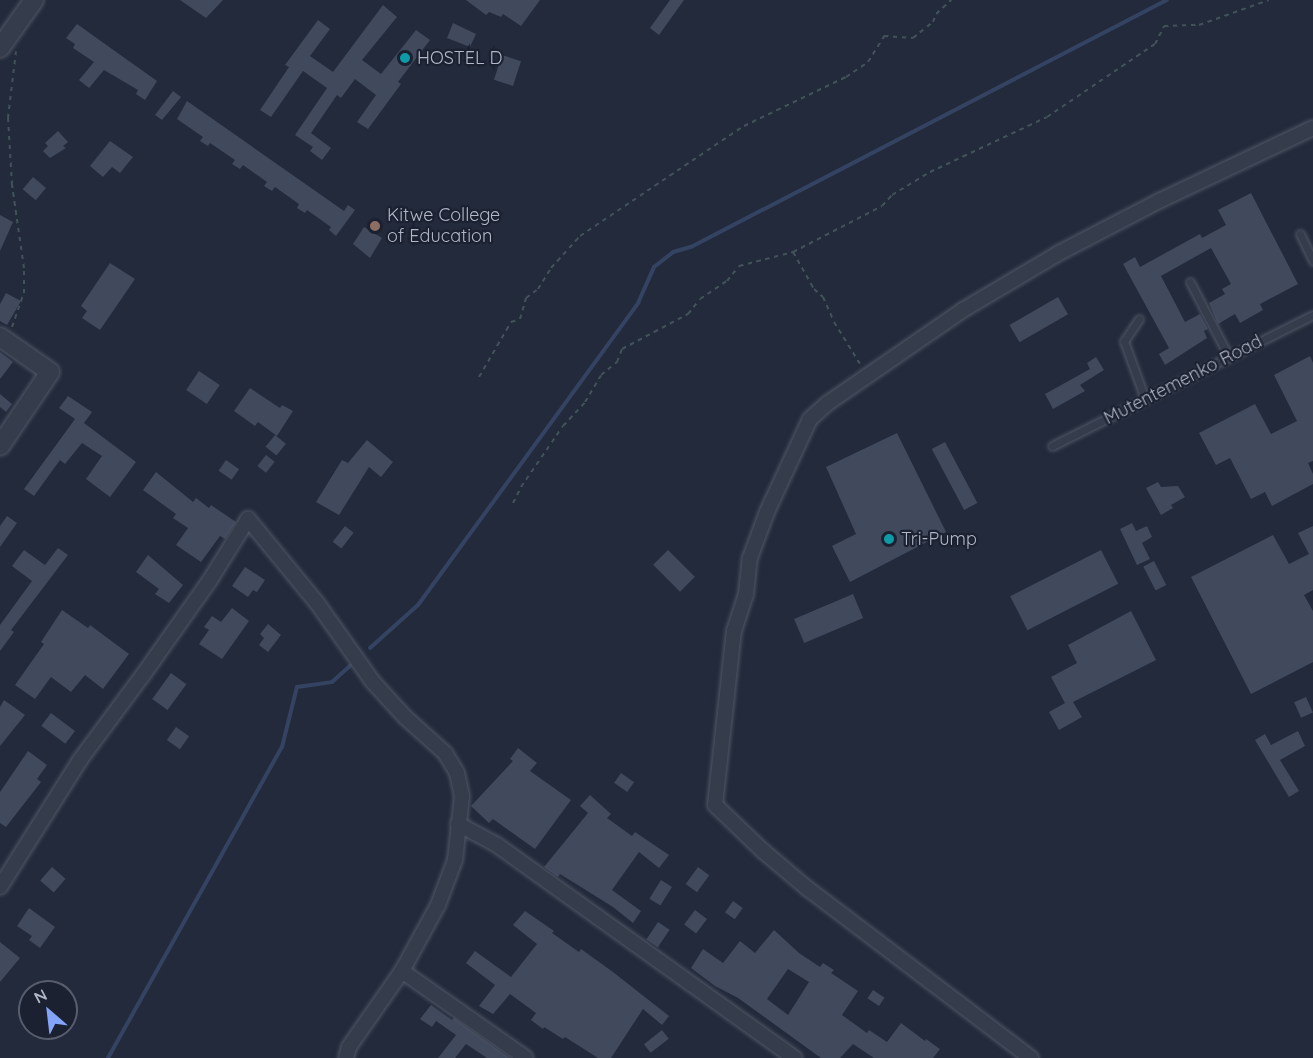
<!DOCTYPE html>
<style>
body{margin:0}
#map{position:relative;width:1313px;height:1058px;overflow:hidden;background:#222a3b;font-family:Quicksand,sans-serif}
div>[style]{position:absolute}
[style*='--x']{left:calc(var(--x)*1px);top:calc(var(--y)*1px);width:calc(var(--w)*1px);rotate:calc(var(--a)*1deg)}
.stream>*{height:4px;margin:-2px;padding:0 2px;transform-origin:2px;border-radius:2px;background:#354362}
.building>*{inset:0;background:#41495d;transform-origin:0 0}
.path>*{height:2px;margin-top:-1px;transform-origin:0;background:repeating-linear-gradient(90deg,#415359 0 4.5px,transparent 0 9px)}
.roads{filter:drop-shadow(0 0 2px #515766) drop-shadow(0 0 2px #515766)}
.service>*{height:7px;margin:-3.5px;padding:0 3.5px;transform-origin:3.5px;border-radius:3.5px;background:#353c4b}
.minor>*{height:14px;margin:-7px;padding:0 7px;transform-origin:7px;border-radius:7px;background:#353c4b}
.tertiary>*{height:18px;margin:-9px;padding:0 9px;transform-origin:9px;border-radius:9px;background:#353c4b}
.dots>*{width:16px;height:16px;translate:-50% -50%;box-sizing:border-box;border:3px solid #1b2130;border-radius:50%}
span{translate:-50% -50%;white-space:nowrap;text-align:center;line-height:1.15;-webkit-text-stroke:4.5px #1b2130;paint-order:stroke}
.poi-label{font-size:18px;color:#b1b7c7}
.left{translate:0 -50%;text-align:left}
.street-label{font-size:18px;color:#b1b7c7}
.north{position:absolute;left:18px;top:980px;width:60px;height:60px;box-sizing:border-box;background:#1b2130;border:2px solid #575d6c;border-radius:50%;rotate:332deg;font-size:16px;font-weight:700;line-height:24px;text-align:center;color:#b1b7c7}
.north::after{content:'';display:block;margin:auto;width:21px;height:27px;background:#84a4f9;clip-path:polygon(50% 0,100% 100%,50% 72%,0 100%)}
</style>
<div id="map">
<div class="stream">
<div style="--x:370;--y:648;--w:64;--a:-41.9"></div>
<div style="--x:418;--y:605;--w:374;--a:-53.9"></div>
<div style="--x:638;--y:303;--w:39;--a:-66"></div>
<div style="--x:654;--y:267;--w:24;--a:-38"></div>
<div style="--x:673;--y:252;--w:19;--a:-16"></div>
<div style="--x:691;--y:247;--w:536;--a:-27.43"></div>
<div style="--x:108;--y:1058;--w:356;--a:-60.8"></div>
<div style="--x:282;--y:747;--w:62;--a:-76"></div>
<div style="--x:297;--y:687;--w:35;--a:-8"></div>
<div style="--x:332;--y:682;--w:24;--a:-42"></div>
</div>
<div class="building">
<div style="clip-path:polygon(180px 0,223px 0,206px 18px)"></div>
<div style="clip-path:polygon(466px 0,540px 0,521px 26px,503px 14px,501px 17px,489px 12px,486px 15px)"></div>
<div style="clip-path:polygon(670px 0,684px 0,659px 35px,650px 28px)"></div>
<div style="clip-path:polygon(383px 5px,397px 17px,362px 60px,381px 74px,416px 30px,430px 40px,398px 82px,401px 84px,368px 129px,357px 122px,376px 95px,355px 79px,341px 98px,337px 95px,311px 133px,331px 148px,322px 160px,310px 151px,313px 147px,295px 135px,327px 88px,303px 71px,271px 117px,260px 110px,289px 67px,285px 65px,318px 20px,330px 29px,310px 56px,333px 72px)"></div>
<div style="clip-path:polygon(453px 23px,476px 34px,470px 47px,447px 38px)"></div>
<div style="clip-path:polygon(77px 24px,157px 81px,145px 100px,136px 94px,138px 90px,104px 70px,89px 88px,79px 80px,94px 62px,73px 48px,75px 44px,66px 38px)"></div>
<div style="left:502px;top:55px;width:20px;height:26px;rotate:18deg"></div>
<div style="clip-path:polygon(173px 91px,181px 97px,162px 120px,155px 115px)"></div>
<div style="clip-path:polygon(187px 101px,344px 211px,348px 205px,355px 210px,336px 236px,329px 230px,331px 227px,307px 210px,305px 213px,297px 208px,299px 204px,275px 187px,272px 191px,264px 186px,267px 182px,243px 165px,240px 169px,232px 164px,235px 160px,210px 143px,208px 146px,200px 141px,203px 137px,177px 119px)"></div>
<div style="clip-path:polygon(58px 131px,68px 142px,63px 146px,66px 148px,50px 158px,43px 151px,48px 146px,45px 143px)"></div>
<div style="clip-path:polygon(110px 141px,133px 157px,120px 173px,112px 167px,103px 177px,90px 166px)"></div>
<div style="left:33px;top:177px;width:17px;height:16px;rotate:40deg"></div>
<div style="clip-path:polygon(1251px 193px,1298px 284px,1260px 304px,1263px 310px,1240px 323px,1235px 314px,1218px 324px,1209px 303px,1225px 294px,1222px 289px,1231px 284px,1211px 248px,1161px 276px,1185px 322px,1200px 314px,1208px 329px,1204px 331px,1207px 338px,1165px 365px,1159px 354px,1169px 348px,1123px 264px,1135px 257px,1140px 267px,1200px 234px,1202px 238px,1226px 225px,1218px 210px)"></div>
<div style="clip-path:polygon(0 215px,13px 222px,0 251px)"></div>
<div style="clip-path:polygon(364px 227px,382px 238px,370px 258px,353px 244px)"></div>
<div style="clip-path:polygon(110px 263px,135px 279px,100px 330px,82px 318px,87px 311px,81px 306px)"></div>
<div style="clip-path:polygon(6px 293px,21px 301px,7px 325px,0 321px,0 304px)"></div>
<div style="left:1058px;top:297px;width:20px;height:56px;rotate:60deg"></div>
<div style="clip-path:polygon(0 352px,13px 362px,0 379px)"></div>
<div style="clip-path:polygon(1310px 356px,1313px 363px,1313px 461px,1308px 463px,1313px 474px,1313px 484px,1272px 506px,1265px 492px,1251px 499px,1230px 458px,1216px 465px,1199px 433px,1255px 404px,1271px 434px,1297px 421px,1274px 375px)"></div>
<div style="clip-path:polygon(1096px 357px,1104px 370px,1080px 385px,1085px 391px,1053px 409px,1045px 394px,1090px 369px,1087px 363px)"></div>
<div style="left:199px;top:371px;width:25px;height:23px;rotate:34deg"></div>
<div style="clip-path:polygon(250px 388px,280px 408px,282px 405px,293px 411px,277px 436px,258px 422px,255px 426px,234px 411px)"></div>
<div style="clip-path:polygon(0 394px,12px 404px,6px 412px,0 407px)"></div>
<div style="clip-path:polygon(68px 396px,92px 412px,84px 423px,136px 462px,110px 497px,86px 479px,102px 456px,82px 443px,65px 464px,60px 460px,34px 496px,24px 489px,75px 419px,59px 408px)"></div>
<div style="clip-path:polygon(897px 433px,946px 532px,850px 582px,832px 546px,856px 534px,826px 467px)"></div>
<div style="left:275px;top:435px;width:14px;height:15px;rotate:39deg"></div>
<div style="clip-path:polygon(367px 440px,393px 462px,381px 477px,369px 467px,339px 515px,316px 502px,342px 460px,348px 463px)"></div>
<div style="left:945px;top:442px;width:69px;height:15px;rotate:62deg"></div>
<div style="left:266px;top:455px;width:11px;height:14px;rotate:38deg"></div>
<div style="left:226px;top:460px;width:16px;height:13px;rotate:35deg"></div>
<div style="clip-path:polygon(156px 472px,193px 502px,196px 498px,209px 508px,211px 505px,236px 522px,225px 539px,220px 536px,201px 562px,176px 545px,188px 528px,173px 518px,176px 514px,143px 490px)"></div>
<div style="clip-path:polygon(1158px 482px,1161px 487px,1178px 486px,1185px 497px,1171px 505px,1173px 508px,1161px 515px,1146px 488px)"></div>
<div style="clip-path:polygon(7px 516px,17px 523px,0 547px,0 526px)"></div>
<div style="clip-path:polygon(1132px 523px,1136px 531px,1147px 526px,1152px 537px,1142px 543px,1150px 559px,1137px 565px,1120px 529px)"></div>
<div style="left:345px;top:526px;width:11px;height:20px;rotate:38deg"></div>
<div style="clip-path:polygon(1313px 526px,1313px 590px,1304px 595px,1313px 611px,1313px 662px,1251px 694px,1191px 577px,1273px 535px,1289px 564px,1309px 554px,1298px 533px)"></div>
<div style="clip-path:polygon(58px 548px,68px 555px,11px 630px,14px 632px,0 651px,0 625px,32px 581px,12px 566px,24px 550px,45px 565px)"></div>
<div style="left:668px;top:550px;width:38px;height:21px;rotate:45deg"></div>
<div style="left:1101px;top:550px;width:38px;height:102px;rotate:63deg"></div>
<div style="clip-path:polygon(148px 555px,183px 585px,169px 603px,155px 594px,159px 589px,136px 572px)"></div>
<div style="left:1154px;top:561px;width:27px;height:12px;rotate:63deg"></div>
<div style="clip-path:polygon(245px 567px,265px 580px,257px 592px,253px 590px,248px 597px,232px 586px)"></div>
<div style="left:853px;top:594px;width:26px;height:64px;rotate:67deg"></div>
<div style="clip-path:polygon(232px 608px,249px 621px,222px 659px,199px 644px,209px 630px,204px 627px,212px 616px,221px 622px)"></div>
<div style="clip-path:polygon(62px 610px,88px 628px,90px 625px,129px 654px,103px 689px,85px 675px,71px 692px,51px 677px,35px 699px,15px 685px,44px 644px,41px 642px)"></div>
<div style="clip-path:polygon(1131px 611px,1156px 660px,1073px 702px,1082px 717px,1059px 730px,1049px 712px,1065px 703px,1051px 677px,1077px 663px,1068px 645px)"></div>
<div style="clip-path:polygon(268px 624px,281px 635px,268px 652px,259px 645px,264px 638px,260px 634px)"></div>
<div style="left:171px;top:673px;width:19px;height:32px;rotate:36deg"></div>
<div style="left:1306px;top:697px;width:17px;height:13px;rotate:66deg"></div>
<div style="clip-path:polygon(4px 700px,25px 715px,0 746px,0 707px)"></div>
<div style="left:51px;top:713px;width:30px;height:16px;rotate:37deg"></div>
<div style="left:176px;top:727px;width:16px;height:16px;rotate:35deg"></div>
<div style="clip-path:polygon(1298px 731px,1305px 746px,1280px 760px,1299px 791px,1289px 797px,1255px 740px,1265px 734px,1271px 745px)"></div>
<div style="clip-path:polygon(518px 748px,537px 763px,530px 771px,571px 800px,535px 849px,493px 819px,489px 823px,471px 806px,513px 761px,510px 759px)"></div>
<div style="clip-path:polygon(28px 751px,47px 765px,37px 779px,41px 782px,6px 827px,0 823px,0 792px)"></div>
<div style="left:621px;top:773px;width:16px;height:12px;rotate:35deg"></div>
<div style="clip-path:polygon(590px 795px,611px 814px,607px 818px,632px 836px,635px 832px,669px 855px,659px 868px,639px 852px,612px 890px,641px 911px,633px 923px,613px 907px,560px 874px,558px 877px,544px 867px,588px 813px,580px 806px)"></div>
<div style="left:52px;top:867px;width:18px;height:18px;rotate:41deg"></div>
<div style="left:698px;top:867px;width:14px;height:21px;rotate:36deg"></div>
<div style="left:661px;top:880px;width:13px;height:22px;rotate:32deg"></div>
<div style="left:733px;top:901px;width:12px;height:14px;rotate:35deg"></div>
<div style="clip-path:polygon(29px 908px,55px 927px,40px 948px,29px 940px,32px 936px,17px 926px)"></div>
<div style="left:695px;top:910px;width:15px;height:18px;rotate:37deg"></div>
<div style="clip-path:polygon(525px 911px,554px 931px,552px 933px,579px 952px,581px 949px,613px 972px,669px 1016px,662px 1025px,643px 1009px,611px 1058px,598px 1058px,565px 1037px,563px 1039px,544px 1027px,543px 1029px,531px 1020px,536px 1013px,510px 994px,493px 1014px,479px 1006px,495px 985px,466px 963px,475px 951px,511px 977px,537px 944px,513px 925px)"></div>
<div style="left:658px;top:922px;width:14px;height:21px;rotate:34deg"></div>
<div style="clip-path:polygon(evenodd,774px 930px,799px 953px,820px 967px,823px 963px,834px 970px,831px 973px,858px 991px,842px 1015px,867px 1033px,869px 1030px,887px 1042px,901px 1023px,925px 1041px,926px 1039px,940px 1049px,933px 1058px,874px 1058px,853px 1044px,840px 1058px,821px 1058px,738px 998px,715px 986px,691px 968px,703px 949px,723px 963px,740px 941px,755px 953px,774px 930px,788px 969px,809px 982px,788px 1015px,767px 999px,788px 969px)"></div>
<div style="clip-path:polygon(0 942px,20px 958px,0 982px)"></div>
<div style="left:873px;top:990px;width:14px;height:10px;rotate:34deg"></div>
<div style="clip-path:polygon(431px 1005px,452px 1020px,454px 1018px,510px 1058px,487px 1058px,466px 1044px,455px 1058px,438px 1058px,456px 1035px,436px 1021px,432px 1027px,420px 1019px)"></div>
<div style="left:662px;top:1030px;width:11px;height:23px;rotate:52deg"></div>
</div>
<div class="path">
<div style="--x:793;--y:252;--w:43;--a:60.4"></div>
<div style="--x:814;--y:289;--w:12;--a:42"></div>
<div style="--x:823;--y:297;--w:27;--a:66"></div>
<div style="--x:834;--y:322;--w:49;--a:58.2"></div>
<div style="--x:12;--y:327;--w:36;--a:-71"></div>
<div style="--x:24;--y:293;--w:25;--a:-90"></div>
<div style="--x:24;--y:268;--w:84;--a:-98.2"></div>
<div style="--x:12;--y:185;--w:67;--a:-93.4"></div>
<div style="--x:8;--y:118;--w:67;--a:-83.2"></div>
<div style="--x:479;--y:377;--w:64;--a:-59.8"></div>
<div style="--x:511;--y:322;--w:9;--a:-18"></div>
<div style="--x:520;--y:319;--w:22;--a:-74"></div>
<div style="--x:526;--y:298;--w:15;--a:-37"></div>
<div style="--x:538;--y:289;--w:25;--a:-58"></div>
<div style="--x:551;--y:268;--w:43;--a:-47.8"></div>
<div style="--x:580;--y:236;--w:197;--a:-33.9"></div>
<div style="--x:744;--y:126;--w:113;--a:-25.7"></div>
<div style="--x:846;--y:77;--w:27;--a:-34"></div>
<div style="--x:868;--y:62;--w:31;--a:-58"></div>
<div style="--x:884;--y:36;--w:29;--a:4"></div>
<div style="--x:913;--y:38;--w:26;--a:-39"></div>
<div style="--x:933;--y:22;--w:9;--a:-69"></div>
<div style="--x:936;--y:14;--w:21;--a:-43"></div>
<div style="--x:513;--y:503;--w:18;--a:-63"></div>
<div style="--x:521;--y:487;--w:74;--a:-55.5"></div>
<div style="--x:563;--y:426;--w:33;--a:-47"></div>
<div style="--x:585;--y:402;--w:31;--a:-59"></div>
<div style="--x:601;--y:375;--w:21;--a:-39"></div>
<div style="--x:617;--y:362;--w:14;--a:-69"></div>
<div style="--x:622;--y:349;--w:75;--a:-27.9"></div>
<div style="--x:688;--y:314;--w:19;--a:-51"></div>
<div style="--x:700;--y:299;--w:32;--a:-34"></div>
<div style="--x:727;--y:281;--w:19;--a:-51"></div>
<div style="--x:739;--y:266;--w:56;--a:-14.5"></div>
<div style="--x:793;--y:252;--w:100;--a:-27.3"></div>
<div style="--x:882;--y:206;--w:15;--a:-48"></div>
<div style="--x:892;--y:195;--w:44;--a:-31.2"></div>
<div style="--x:930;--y:172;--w:129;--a:-25.2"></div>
<div style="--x:1047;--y:117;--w:130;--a:-34.1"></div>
<div style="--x:1155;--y:44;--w:20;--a:-63"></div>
<div style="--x:1164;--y:26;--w:35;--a:-2"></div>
<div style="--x:1199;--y:25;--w:74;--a:-19.7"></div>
</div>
<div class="roads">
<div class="service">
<div style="--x:1300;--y:234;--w:30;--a:64"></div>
<div style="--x:1190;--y:282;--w:85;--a:62.5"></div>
<div style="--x:1139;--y:319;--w:27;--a:124"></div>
<div style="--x:1124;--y:341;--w:62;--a:70.1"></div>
<div style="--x:1052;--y:446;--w:292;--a:-26.7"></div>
</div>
<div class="minor">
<div style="--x:458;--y:824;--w:44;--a:28.3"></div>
<div style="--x:497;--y:845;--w:366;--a:35.6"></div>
<div style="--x:0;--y:887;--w:150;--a:-57.8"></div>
<div style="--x:80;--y:760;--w:106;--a:-53.5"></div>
<div style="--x:143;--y:675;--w:116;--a:-54.8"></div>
<div style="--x:210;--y:580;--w:72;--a:-58.1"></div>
<div style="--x:248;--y:519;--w:109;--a:50.6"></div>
<div style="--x:317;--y:603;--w:97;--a:54.7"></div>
<div style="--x:373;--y:682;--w:47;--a:47.6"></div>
<div style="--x:405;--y:717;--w:54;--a:42"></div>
<div style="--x:445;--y:753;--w:23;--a:59"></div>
<div style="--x:457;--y:773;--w:24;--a:78"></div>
<div style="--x:462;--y:796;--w:64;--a:96.2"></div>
<div style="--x:455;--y:860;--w:48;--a:110.7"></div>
<div style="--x:438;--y:905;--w:75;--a:118.6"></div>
<div style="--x:402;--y:971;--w:93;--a:124.9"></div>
<div style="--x:349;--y:1047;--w:11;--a:105"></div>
<div style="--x:402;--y:971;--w:151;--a:35.1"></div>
<div style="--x:1031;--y:1058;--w:280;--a:-142.8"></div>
<div style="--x:808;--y:889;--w:59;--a:-139.8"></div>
<div style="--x:763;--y:851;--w:66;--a:-136.2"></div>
<div style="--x:715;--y:805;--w:175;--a:-83.8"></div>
<div style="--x:734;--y:631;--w:39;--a:-72"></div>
<div style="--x:746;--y:594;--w:36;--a:-84"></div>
<div style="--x:750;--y:558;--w:49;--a:-69.7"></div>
<div style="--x:767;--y:512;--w:102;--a:-65.2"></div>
<div style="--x:810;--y:419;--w:24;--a:-42"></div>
<div style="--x:828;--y:403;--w:164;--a:-34.6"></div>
<div style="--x:963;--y:310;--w:112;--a:-30.7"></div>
<div style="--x:1059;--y:253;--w:113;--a:-27.5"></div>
<div style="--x:1159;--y:201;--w:170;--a:-25.4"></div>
</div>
<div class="tertiary">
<div style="--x:0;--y:48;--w:59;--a:-54.7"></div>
<div style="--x:0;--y:337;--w:61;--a:35"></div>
<div style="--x:50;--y:372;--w:89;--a:124"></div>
</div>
</div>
<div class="dots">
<div style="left:405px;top:58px;background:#0f9aa8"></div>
<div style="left:375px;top:226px;background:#8d6e63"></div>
<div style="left:889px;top:539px;background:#0f9aa8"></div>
</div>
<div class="poi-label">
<span class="left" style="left:417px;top:58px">HOSTEL D</span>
<span class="left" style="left:387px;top:226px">Kitwe College<br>of Education</span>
<span class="left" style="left:901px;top:539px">Tri-Pump</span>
</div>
<div class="street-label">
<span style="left:1183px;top:380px;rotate:-27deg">Mutentemenko Road</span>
</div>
<div class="north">N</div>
</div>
